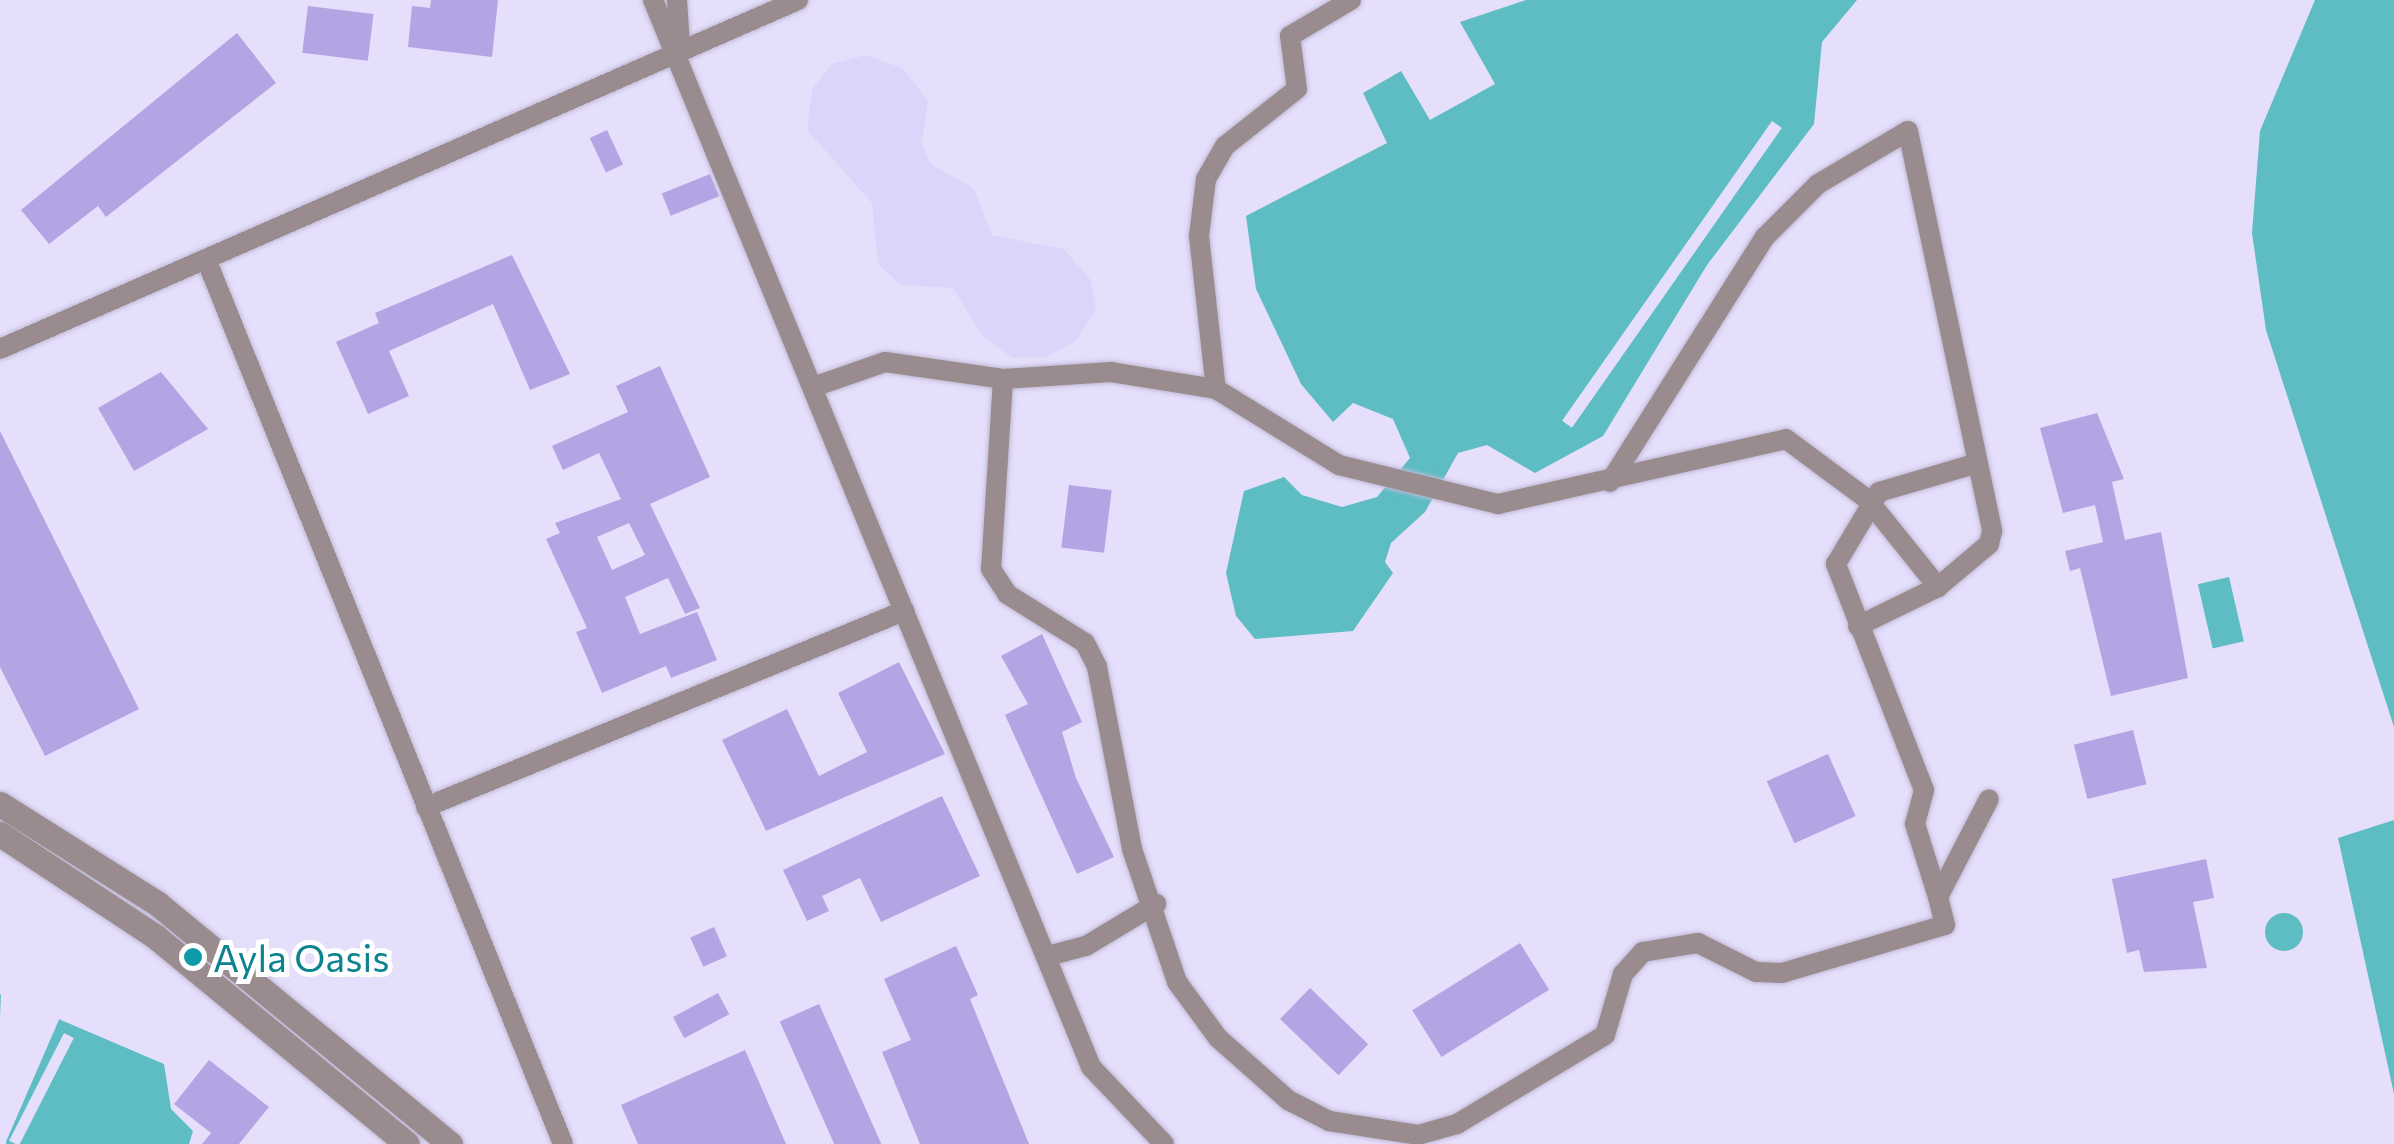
<!DOCTYPE html>
<style>
body{margin:0}
#map{position:relative;width:2394px;height:1144px;overflow:hidden;background:#e5dffc;font-family:Commissioner,sans-serif}
div>[style]{position:absolute}
[style*='--x']{left:calc(var(--x)*1px);top:calc(var(--y)*1px);width:calc(var(--w)*1px);rotate:calc(var(--a)*1deg)}
.built>*{inset:0;background:#dcd5f9}
.water>*{inset:0;background:#5dbdc3;transform-origin:0 0}
.round{border-radius:50%}
.pier>*{inset:0;background:#e5dffc;transform-origin:0 0}
.building>*{inset:0;background:#b3a5e4;transform-origin:0 0}
.roads{filter:drop-shadow(0 0 2px #bfbad4) drop-shadow(0 0 2px #bfbad4)}
.minor>*{height:20px;margin:-10px;padding:0 10px;transform-origin:10px;border-radius:10px;background:#998b8e}
.tertiary>*{height:25px;margin:-12.5px;padding:0 12.5px;transform-origin:12.5px;border-radius:12.5px;background:#998b8e}
.dots>*{width:28px;height:28px;translate:-50% -50%;box-sizing:border-box;border:5px solid #fff;border-radius:50%}
span{translate:-50% -50%;white-space:nowrap;text-align:center;line-height:1.15;-webkit-text-stroke:10px #fff;paint-order:stroke}
.culture-label{font-size:38px;color:#0d838f}
.left{translate:0 -50%;text-align:left}
</style>
<div id="map">
<div class="built">
<div style="clip-path:polygon(866px 55px,902px 68px,928px 100px,922px 143px,930px 163px,974px 189px,992px 235px,1064px 249px,1090px 279px,1096px 308px,1076px 341px,1045px 357px,1013px 358px,982px 336px,953px 288px,901px 285px,878px 264px,872px 203px,807px 130px,812px 89px,832px 64px)"></div>
</div>
<div class="water">
<div style="clip-path:polygon(1526px 0,1857px 0,1822px 42px,1814px 124px,1707px 265px,1603px 436px,1535px 473px,1487px 445px,1458px 453px,1425px 512px,1391px 543px,1385px 562px,1393px 573px,1353px 631px,1255px 639px,1236px 616px,1226px 573px,1244px 491px,1284px 477px,1302px 495px,1342px 507px,1377px 497px,1410px 458px,1393px 419px,1353px 403px,1333px 422px,1301px 384px,1256px 289px,1246px 216px,1387px 143px,1363px 93px,1401px 71px,1430px 120px,1495px 84px,1460px 22px)"></div>
<div style="clip-path:polygon(2315px 0,2394px 0,2394px 727px,2266px 330px,2252px 233px,2260px 131px)"></div>
<div style="left:2229px;top:577px;width:66px;height:32px;rotate:77deg"></div>
<div style="clip-path:polygon(2394px 820px,2394px 1094px,2338px 838px)"></div>
<div class="round" style="left:2265px;top:913px;width:38px;height:38px"></div>
<div style="clip-path:polygon(0 994px,164px 1064px,171px 1109px,193px 1131px,189px 1144px,6px 1144px)"></div>
</div>
<div class="pier">
<div style="left:1772px;top:121px;width:12px;height:366px;rotate:35deg"></div>
<div style="clip-path:polygon(1px 989px,61px 1015px,5px 1144px,0 1137px)"></div>
<div style="left:64px;top:1033px;width:11px;height:121px;rotate:27deg"></div>
</div>
<div class="building">
<div style="clip-path:polygon(431px 0,498px 0,492px 57px,408px 47px,412px 6px,430px 8px)"></div>
<div style="left:308px;top:6px;width:66px;height:47px;rotate:7deg"></div>
<div style="clip-path:polygon(237px 33px,276px 83px,106px 217px,98px 206px,49px 244px,21px 210px)"></div>
<div style="left:607px;top:130px;width:38px;height:19px;rotate:65deg"></div>
<div style="left:710px;top:174px;width:24px;height:52px;rotate:68deg"></div>
<div style="clip-path:polygon(512px 255px,570px 374px,530px 390px,493px 304px,389px 351px,409px 396px,368px 414px,336px 342px,379px 323px,375px 313px)"></div>
<div style="clip-path:polygon(evenodd,660px 366px,710px 477px,650px 504px,700px 608px,685px 614px,668px 578px,625px 597px,640px 634px,697px 612px,717px 660px,671px 678px,666px 666px,602px 693px,576px 632px,587px 628px,546px 539px,560px 533px,555px 523px,621px 499px,599px 453px,563px 470px,552px 446px,628px 412px,616px 386px,660px 366px,629px 523px,645px 555px,612px 570px,597px 537px,629px 523px)"></div>
<div style="clip-path:polygon(161px 372px,208px 429px,134px 471px,98px 408px)"></div>
<div style="clip-path:polygon(2097px 413px,2124px 479px,2112px 482px,2125px 540px,2161px 532px,2188px 678px,2111px 696px,2080px 568px,2070px 571px,2065px 551px,2103px 542px,2095px 505px,2063px 513px,2040px 428px)"></div>
<div style="clip-path:polygon(0 431px,139px 709px,45px 756px,0 667px)"></div>
<div style="left:1069px;top:485px;width:43px;height:63px;rotate:7deg"></div>
<div style="clip-path:polygon(1042px 634px,1082px 722px,1062px 732px,1076px 778px,1114px 857px,1077px 874px,1005px 715px,1028px 704px,1001px 656px)"></div>
<div style="clip-path:polygon(899px 662px,945px 754px,766px 831px,722px 740px,787px 709px,819px 776px,867px 752px,838px 693px)"></div>
<div style="left:2133px;top:730px;width:56px;height:61px;rotate:76deg"></div>
<div style="left:1828px;top:754px;width:68px;height:67px;rotate:66deg"></div>
<div style="clip-path:polygon(942px 796px,980px 876px,881px 922px,860px 878px,822px 896px,829px 911px,807px 921px,783px 870px)"></div>
<div style="clip-path:polygon(2206px 859px,2214px 898px,2193px 902px,2207px 968px,2144px 972px,2139px 950px,2127px 953px,2112px 879px)"></div>
<div style="left:714px;top:927px;width:32px;height:26px;rotate:66deg"></div>
<div style="left:1520px;top:943px;width:55px;height:127px;rotate:58deg"></div>
<div style="clip-path:polygon(956px 946px,978px 995px,970px 999px,1029px 1144px,920px 1144px,882px 1052px,911px 1040px,884px 979px)"></div>
<div style="left:1310px;top:988px;width:81px;height:43px;rotate:44deg"></div>
<div style="left:718px;top:993px;width:24px;height:51px;rotate:62deg"></div>
<div style="left:819px;top:1004px;width:154px;height:43px;rotate:66deg"></div>
<div style="clip-path:polygon(745px 1050px,786px 1144px,638px 1144px,621px 1105px)"></div>
<div style="clip-path:polygon(209px 1060px,269px 1107px,239px 1144px,202px 1144px,211px 1133px,174px 1104px)"></div>
</div>
<div class="roads">
<div class="minor">
<div style="--x:653;--y:0;--w:1153;--a:67.68"></div>
<div style="--x:1091;--y:1067;--w:106;--a:46.5"></div>
<div style="--x:677;--y:0;--w:45;--a:86.2"></div>
<div style="--x:1351;--y:0;--w:71;--a:149.5"></div>
<div style="--x:1290;--y:36;--w:53;--a:82.5"></div>
<div style="--x:1297;--y:89;--w:92;--a:141.6"></div>
<div style="--x:1225;--y:146;--w:38;--a:120"></div>
<div style="--x:1206;--y:179;--w:57;--a:97"></div>
<div style="--x:1199;--y:236;--w:154;--a:83.7"></div>
<div style="--x:1216;--y:389;--w:106;--a:-170.8"></div>
<div style="--x:1111;--y:372;--w:108;--a:176.3"></div>
<div style="--x:1003;--y:379;--w:190;--a:93.6"></div>
<div style="--x:991;--y:569;--w:30;--a:57"></div>
<div style="--x:1007;--y:594;--w:92;--a:32.1"></div>
<div style="--x:1085;--y:643;--w:27;--a:63"></div>
<div style="--x:1097;--y:667;--w:185;--a:79.1"></div>
<div style="--x:1132;--y:849;--w:140;--a:71.3"></div>
<div style="--x:1177;--y:982;--w:69;--a:53.8"></div>
<div style="--x:1218;--y:1038;--w:94;--a:41.5"></div>
<div style="--x:1288;--y:1100;--w:46;--a:27.1"></div>
<div style="--x:1329;--y:1121;--w:90;--a:8.9"></div>
<div style="--x:1418;--y:1135;--w:41;--a:-15.8"></div>
<div style="--x:1457;--y:1124;--w:173;--a:-31"></div>
<div style="--x:1605;--y:1035;--w:64;--a:-73.6"></div>
<div style="--x:1623;--y:974;--w:30;--a:-48"></div>
<div style="--x:1643;--y:952;--w:56;--a:-9.3"></div>
<div style="--x:1698;--y:943;--w:65;--a:26.6"></div>
<div style="--x:1756;--y:972;--w:26;--a:2"></div>
<div style="--x:1782;--y:973;--w:170;--a:-16.4"></div>
<div style="--x:1945;--y:925;--w:29;--a:-104"></div>
<div style="--x:1938;--y:897;--w:110;--a:-62.5"></div>
<div style="--x:206;--y:259;--w:954;--a:68.03"></div>
<div style="--x:0;--y:349;--w:871;--a:-23.62"></div>
<div style="--x:816;--y:386;--w:73;--a:-19.2"></div>
<div style="--x:885;--y:362;--w:119;--a:8.2"></div>
<div style="--x:1216;--y:389;--w:145;--a:31.7"></div>
<div style="--x:1339;--y:465;--w:164;--a:13.8"></div>
<div style="--x:1498;--y:504;--w:295;--a:-12.7"></div>
<div style="--x:1786;--y:439;--w:102;--a:36.6"></div>
<div style="--x:1868;--y:500;--w:112;--a:51.2"></div>
<div style="--x:1610;--y:482;--w:290;--a:-57.7"></div>
<div style="--x:1765;--y:237;--w:75;--a:-45"></div>
<div style="--x:1818;--y:184;--w:104;--a:-30.5"></div>
<div style="--x:1908;--y:131;--w:409;--a:78.1"></div>
<div style="--x:1992;--y:531;--w:13;--a:103"></div>
<div style="--x:1989;--y:544;--w:67;--a:139.9"></div>
<div style="--x:1938;--y:587;--w:89;--a:154"></div>
<div style="--x:426;--y:807;--w:517;--a:-22.3"></div>
<div style="--x:1938;--y:897;--w:77;--a:-107.5"></div>
<div style="--x:1915;--y:824;--w:35;--a:-75"></div>
<div style="--x:1924;--y:790;--w:243;--a:-111.3"></div>
<div style="--x:1836;--y:564;--w:84;--a:-59.2"></div>
<div style="--x:1879;--y:492;--w:100;--a:-16.3"></div>
<div style="--x:1048;--y:956;--w:39;--a:-15"></div>
<div style="--x:1086;--y:946;--w:82;--a:-31"></div>
</div>
<div class="tertiary">
<div style="--x:0;--y:804;--w:187;--a:32.3"></div>
<div style="--x:158;--y:904;--w:378;--a:39.4"></div>
<div style="--x:0;--y:834;--w:187;--a:33.4"></div>
<div style="--x:156;--y:937;--w:325;--a:39.5"></div>
</div>
</div>
<div class="dots">
<div style="left:193px;top:957px;background:#0f9aa8"></div>
</div>
<div class="culture-label">
<span class="left" style="left:213px;top:957px">Ayla Oasis</span>
</div>
</div>
